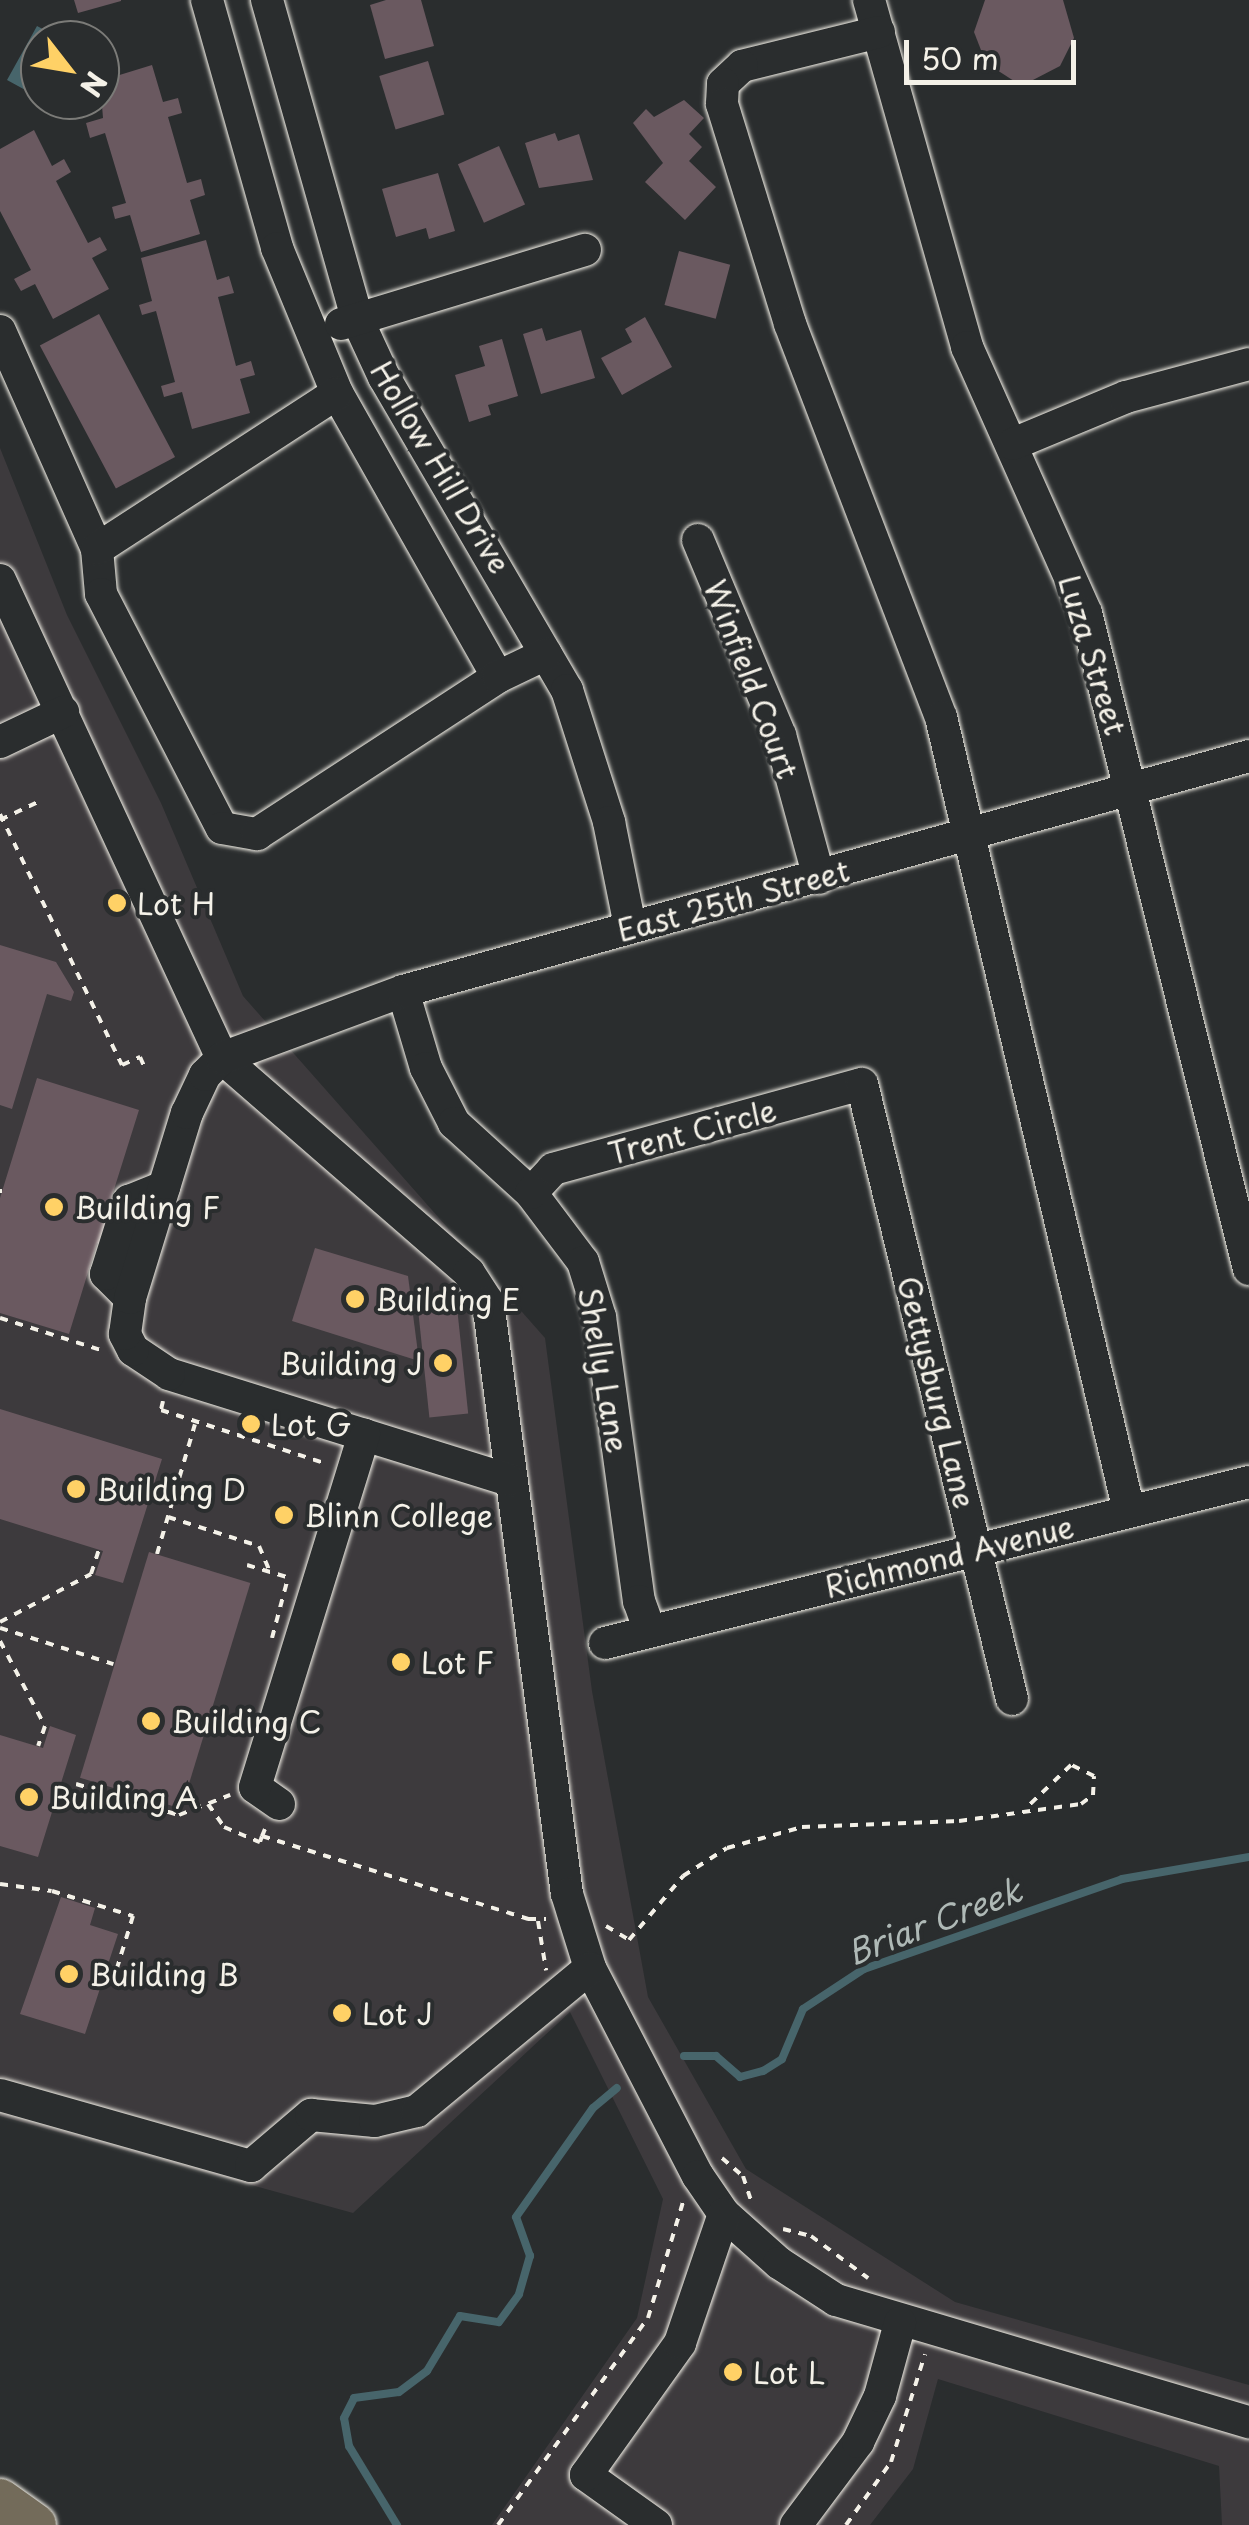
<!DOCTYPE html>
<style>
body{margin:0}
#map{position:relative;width:1249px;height:2525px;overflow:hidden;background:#2a2d2e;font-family:"Playpen Sans",sans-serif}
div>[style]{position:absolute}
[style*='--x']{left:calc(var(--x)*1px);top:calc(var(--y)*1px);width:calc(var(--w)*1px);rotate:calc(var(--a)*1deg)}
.built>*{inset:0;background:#3d3a3d}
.water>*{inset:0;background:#47656b}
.stream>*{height:8px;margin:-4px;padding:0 4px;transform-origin:4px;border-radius:4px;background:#47656b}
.building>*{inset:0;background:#6a5960;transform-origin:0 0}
.path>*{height:4px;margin-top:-2px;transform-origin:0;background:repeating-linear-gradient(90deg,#f4f1e8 0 8px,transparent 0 16px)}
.roads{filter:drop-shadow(0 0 2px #f4f1e8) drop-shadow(0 0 2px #f4f1e8)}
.minor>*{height:32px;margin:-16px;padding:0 16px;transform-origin:16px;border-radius:16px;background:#2a2d2e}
.major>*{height:42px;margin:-21px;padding:0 21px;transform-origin:21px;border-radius:21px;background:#736b5a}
.dots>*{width:28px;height:28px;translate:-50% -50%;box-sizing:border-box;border:5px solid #2a2d2e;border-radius:50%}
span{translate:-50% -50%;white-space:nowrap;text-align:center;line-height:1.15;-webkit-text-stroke:8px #2a2d2e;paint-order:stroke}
.street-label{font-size:30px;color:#f4f1e8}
.poi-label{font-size:30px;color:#f4f1e8}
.left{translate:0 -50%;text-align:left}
.right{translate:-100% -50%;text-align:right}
.water-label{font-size:32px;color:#afb9b6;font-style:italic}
.north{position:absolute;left:20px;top:20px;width:100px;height:100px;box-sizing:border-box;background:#2a2d2e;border:2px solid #7b7b78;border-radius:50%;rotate:121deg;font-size:28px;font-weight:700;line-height:40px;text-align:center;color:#f4f1e8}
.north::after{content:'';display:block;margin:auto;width:35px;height:45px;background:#ffd166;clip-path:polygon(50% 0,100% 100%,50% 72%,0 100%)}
.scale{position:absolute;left:904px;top:40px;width:172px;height:45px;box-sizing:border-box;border:5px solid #f4f1e8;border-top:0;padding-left:12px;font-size:30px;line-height:35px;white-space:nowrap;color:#f4f1e8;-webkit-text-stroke:8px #2a2d2e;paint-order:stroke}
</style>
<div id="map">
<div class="built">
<div style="clip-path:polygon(0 448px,67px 615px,161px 803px,243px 996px,545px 1338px,592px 1691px,648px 1997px,746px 2169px,955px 2302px,1249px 2385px,1249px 2525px,1222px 2525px,1219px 2466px,938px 2379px,913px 2469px,870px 2525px,492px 2525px,637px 2318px,663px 2199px,570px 2012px,353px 2213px,0 2116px)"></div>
</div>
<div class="water">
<div style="clip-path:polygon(37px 26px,56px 36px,40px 40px,40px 98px,7px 80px)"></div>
</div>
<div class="stream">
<div style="--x:684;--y:2056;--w:32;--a:0"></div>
<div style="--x:716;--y:2056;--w:32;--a:41"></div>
<div style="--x:740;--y:2077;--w:24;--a:-15"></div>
<div style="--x:763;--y:2071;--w:22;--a:-32"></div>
<div style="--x:782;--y:2059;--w:54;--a:-67.2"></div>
<div style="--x:803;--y:2009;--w:73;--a:-33.3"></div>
<div style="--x:864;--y:1969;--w:273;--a:-19.2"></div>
<div style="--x:1122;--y:1879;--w:129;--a:-9.8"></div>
<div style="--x:397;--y:2525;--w:92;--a:-121.3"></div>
<div style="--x:349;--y:2446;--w:28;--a:-100"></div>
<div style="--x:344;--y:2418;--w:22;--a:-63"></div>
<div style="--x:354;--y:2398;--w:45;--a:-7.6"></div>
<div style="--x:399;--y:2392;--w:35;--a:-37"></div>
<div style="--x:427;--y:2371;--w:64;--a:-59"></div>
<div style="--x:460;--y:2316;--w:39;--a:9"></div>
<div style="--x:499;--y:2322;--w:34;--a:-54"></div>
<div style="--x:519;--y:2294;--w:40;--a:-74"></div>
<div style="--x:530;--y:2256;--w:41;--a:-109.7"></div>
<div style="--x:516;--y:2217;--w:133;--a:-54.8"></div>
<div style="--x:593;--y:2108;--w:31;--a:-40"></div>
</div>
<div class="building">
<div style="clip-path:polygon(74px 0,121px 0,121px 1px,78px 13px)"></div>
<div style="clip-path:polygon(386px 0,421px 0,434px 46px,385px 59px,370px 5px)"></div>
<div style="clip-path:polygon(985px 0,1063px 0,1074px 38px,1060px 66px,1031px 81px,1014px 81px,986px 63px,974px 32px)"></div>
<div style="left:428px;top:61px;width:56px;height:51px;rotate:73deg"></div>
<div style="clip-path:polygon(152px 65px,163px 102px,178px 98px,182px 113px,168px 117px,187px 183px,201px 179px,205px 195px,190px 200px,200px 234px,141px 252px,130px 215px,115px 219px,112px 207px,126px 203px,105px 133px,90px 138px,86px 123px,103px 118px,100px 81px)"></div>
<div style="clip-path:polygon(684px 100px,704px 118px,689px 134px,702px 147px,689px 161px,716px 187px,685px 220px,645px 182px,663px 163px,633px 123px,646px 109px,654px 117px)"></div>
<div style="clip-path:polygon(34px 130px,52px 166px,64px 159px,71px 172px,56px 181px,88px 243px,100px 237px,107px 250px,92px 258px,109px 289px,53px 319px,35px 284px,21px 291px,14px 279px,31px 270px,0 211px,0 149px)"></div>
<div style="clip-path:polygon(555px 133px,558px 141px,579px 134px,593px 180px,539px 188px,525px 143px)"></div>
<div style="left:499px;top:146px;width:64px;height:45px;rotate:66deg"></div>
<div style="clip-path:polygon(438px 173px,455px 231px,429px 239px,426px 228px,396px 237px,382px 189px)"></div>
<div style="clip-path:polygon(206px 240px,217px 280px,229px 276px,234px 293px,218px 297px,236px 366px,251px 361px,255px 375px,240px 379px,250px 413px,192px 429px,182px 392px,164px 397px,161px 386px,175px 382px,156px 311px,142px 315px,139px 305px,152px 301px,141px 258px)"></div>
<div style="left:679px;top:251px;width:53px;height:56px;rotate:15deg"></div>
<div style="left:99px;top:314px;width:162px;height:67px;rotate:62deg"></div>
<div style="clip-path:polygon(645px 317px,672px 367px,622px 395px,601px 358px,632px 342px,625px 329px)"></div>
<div style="clip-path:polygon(542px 328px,546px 341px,581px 330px,595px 378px,541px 394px,523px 334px)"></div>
<div style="clip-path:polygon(502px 339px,518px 396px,488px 405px,491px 415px,469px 422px,455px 375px,485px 366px,479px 346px)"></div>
<div style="clip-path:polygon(0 945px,56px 962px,74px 992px,71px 1001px,47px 994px,12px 1109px,0 1105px)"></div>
<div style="clip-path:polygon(37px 1078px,139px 1110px,106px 1215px,138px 1225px,129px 1252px,97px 1243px,69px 1334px,0 1313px,0 1198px)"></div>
<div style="clip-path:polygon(315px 1248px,408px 1276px,419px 1361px,292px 1321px)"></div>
<div style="left:457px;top:1307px;width:107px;height:39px;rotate:84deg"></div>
<div style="clip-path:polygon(0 1409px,162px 1459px,123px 1583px,95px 1575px,103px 1551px,0 1519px)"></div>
<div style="left:149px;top:1552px;width:106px;height:236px;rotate:17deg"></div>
<div style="clip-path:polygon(50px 1726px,76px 1735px,38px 1857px,0 1846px,0 1735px,43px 1748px)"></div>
<div style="clip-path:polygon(61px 1897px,95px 1908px,90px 1925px,118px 1934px,85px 2034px,20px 2014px)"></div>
</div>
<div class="path">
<div style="--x:0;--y:814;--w:279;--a:64.1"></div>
<div style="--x:122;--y:1065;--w:20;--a:-24"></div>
<div style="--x:140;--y:1057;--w:10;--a:66"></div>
<div style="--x:0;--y:820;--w:44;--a:-25.4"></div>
<div style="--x:0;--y:1191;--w:2;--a:0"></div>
<div style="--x:0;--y:1318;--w:106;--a:17.6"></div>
<div style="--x:163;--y:1401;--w:9;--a:103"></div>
<div style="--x:161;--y:1410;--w:171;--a:18"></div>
<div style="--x:168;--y:1517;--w:96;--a:17.7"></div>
<div style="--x:259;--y:1546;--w:28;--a:67"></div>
<div style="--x:157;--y:1554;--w:135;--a:-73.7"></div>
<div style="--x:247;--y:1565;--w:45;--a:16.8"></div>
<div style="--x:0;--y:1622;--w:103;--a:-27.8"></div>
<div style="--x:91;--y:1574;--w:25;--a:-72"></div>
<div style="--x:0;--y:1628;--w:119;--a:17.7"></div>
<div style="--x:272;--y:1638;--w:62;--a:-75.1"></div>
<div style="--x:0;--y:1641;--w:96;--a:62.1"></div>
<div style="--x:45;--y:1726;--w:21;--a:109"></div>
<div style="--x:76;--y:1784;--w:108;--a:16.8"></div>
<div style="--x:179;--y:1815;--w:55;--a:-21.4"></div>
<div style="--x:208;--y:1804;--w:28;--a:55"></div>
<div style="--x:224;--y:1827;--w:39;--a:23"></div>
<div style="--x:260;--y:1842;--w:6;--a:-72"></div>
<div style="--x:265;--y:1829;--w:8;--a:113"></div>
<div style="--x:262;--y:1836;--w:279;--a:17.3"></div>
<div style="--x:528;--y:1919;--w:18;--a:0"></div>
<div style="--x:0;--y:1884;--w:52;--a:7.7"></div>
<div style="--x:52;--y:1891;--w:85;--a:17.2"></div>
<div style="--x:133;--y:1916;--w:54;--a:107.1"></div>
<div style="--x:538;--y:1921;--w:50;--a:80.7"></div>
<div style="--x:606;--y:1926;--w:27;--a:31"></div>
<div style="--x:629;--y:1940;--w:84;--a:-49.8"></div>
<div style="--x:683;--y:1876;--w:52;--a:-32.5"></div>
<div style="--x:727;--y:1848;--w:78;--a:-15.6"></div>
<div style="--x:802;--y:1827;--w:157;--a:-2.2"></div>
<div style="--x:959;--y:1821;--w:123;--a:-7.9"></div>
<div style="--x:1081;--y:1804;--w:15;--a:-37"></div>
<div style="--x:1093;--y:1795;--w:19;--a:-87"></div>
<div style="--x:1094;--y:1776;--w:25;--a:-154"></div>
<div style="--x:1071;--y:1765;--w:62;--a:136.3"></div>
<div style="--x:722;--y:2158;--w:28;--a:41"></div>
<div style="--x:743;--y:2176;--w:26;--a:72"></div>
<div style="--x:783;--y:2229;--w:29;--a:14"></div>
<div style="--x:811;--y:2236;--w:71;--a:36.4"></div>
<div style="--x:498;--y:2525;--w:256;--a:-54.1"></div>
<div style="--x:648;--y:2318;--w:121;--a:-73.2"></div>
<div style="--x:846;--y:2525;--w:77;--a:-54.5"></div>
<div style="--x:891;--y:2462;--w:113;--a:-72.5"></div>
</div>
<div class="roads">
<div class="minor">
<div style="--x:207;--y:0;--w:258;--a:74.2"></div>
<div style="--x:277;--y:248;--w:157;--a:67.5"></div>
<div style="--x:337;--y:393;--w:326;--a:60.5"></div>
<div style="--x:267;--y:0;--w:334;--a:74.2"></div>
<div style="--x:358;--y:321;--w:62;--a:65.1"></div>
<div style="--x:384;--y:377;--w:363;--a:59.7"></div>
<div style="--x:567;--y:690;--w:139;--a:72.3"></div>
<div style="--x:609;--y:822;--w:106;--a:78.6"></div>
<div style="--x:869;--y:0;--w:361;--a:74.2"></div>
<div style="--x:967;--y:347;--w:291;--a:65.9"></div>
<div style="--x:1086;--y:613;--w:676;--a:76.05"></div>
<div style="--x:879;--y:32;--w:141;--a:166.1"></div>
<div style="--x:742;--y:66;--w:26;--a:137"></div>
<div style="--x:723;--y:84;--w:20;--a:93"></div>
<div style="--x:722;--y:104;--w:230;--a:72.8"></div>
<div style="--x:790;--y:324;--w:421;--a:69"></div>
<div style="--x:941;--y:717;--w:816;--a:76.68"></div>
<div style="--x:341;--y:324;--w:255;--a:-16.9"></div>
<div style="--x:0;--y:331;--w:239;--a:66"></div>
<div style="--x:97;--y:549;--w:45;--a:84.9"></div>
<div style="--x:101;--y:594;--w:263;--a:62.7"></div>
<div style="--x:222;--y:828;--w:36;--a:10"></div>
<div style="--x:257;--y:834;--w:288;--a:-33.1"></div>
<div style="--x:498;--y:677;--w:53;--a:-25.6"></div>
<div style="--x:1013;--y:444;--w:122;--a:-22.6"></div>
<div style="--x:1126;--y:397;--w:127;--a:-15"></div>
<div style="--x:698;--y:540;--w:212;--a:67.2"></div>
<div style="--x:780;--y:735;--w:148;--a:74.7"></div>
<div style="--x:97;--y:549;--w:286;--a:-33"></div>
<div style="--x:0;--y:580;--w:527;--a:65.09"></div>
<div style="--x:222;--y:1058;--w:327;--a:41"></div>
<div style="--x:469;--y:1273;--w:35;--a:57"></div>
<div style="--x:488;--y:1302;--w:597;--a:82.4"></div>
<div style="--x:567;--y:1894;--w:77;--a:72.7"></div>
<div style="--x:590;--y:1968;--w:234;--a:62.6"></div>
<div style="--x:698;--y:2176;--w:46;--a:55.6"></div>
<div style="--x:724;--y:2214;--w:74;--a:41.7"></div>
<div style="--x:779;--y:2263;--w:68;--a:33"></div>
<div style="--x:836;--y:2300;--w:431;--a:16.5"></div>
<div style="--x:0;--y:742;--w:70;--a:-25.5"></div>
<div style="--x:403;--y:991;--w:80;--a:73.4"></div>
<div style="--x:426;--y:1068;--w:62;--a:63"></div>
<div style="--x:454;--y:1123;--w:104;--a:42.3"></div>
<div style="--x:531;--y:1193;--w:86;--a:53"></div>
<div style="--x:583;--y:1262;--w:58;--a:72.8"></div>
<div style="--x:600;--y:1317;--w:287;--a:82.2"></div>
<div style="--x:639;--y:1601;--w:30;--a:70"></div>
<div style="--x:531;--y:1193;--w:33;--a:-47"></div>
<div style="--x:553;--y:1169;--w:320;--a:-15.4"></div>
<div style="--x:862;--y:1084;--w:633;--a:76.29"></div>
<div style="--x:130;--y:1298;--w:34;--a:-135"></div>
<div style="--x:106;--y:1274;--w:77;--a:-72.5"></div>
<div style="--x:129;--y:1201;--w:38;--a:-22"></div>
<div style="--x:509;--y:1480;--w:356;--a:-162.7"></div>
<div style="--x:169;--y:1374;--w:43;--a:-146.3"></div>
<div style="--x:133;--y:1350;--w:18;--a:-117"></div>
<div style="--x:125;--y:1334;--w:36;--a:-82"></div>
<div style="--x:130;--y:1298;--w:194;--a:-72.9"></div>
<div style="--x:187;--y:1113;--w:42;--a:-64.7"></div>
<div style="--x:205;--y:1075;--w:24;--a:-45"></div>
<div style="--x:222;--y:1058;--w:193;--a:-20.3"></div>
<div style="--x:403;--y:991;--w:878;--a:-15.52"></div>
<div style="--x:605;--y:1643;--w:664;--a:-14.04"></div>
<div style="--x:279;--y:1804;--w:29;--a:-145"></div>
<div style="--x:255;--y:1787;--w:369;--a:-72.8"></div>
<div style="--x:0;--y:2095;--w:261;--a:15.8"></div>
<div style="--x:251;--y:2166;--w:79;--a:-40.4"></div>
<div style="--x:311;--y:2115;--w:64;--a:5.4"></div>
<div style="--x:375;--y:2121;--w:43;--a:-13.4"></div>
<div style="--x:417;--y:2111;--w:224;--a:-39.6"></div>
<div style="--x:656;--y:2525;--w:86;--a:-144.5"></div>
<div style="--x:586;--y:2475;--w:162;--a:-54.5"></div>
<div style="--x:680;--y:2343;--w:136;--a:-71.2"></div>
<div style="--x:796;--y:2525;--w:104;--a:-53.2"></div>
<div style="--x:858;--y:2442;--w:51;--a:-64.4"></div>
<div style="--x:880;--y:2396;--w:76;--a:-74.7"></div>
</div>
<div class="major">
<div style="--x:0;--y:2500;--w:43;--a:35.5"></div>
</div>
</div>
<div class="dots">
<div style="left:117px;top:903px;background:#ffd166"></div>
<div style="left:54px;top:1207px;background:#ffd166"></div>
<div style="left:355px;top:1299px;background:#ffd166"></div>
<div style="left:443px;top:1363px;background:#ffd166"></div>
<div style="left:251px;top:1424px;background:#ffd166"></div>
<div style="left:76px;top:1489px;background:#ffd166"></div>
<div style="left:284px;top:1515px;background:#ffd166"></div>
<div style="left:401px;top:1662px;background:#ffd166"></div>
<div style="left:151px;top:1721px;background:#ffd166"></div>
<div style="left:29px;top:1797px;background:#ffd166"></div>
<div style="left:69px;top:1974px;background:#ffd166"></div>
<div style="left:342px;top:2013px;background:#ffd166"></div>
<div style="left:733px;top:2372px;background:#ffd166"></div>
</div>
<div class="street-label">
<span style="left:441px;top:467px;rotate:59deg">Hollow Hill Drive</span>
<span style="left:1093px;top:655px;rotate:73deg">Luza Street</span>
<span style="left:752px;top:679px;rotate:69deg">Winfield Court</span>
<span style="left:733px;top:900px;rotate:-15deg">East 25th Street</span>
<span style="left:692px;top:1131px;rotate:-15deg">Trent Circle</span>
<span style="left:604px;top:1370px;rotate:80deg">Shelly Lane</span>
<span style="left:937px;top:1392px;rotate:76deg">Gettysburg Lane</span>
<span style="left:949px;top:1556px;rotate:-14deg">Richmond Avenue</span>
</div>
<div class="poi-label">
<span class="left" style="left:137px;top:903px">Lot H</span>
<span class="left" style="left:74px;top:1207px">Building F</span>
<span class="left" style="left:375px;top:1299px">Building E</span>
<span class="right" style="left:423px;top:1363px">Building J</span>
<span class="left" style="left:271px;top:1424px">Lot G</span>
<span class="left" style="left:96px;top:1489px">Building D</span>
<span class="left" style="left:304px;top:1515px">Blinn College</span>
<span class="left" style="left:421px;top:1662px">Lot F</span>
<span class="left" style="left:171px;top:1721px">Building C</span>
<span class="left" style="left:49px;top:1797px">Building A</span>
<span class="left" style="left:89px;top:1974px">Building B</span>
<span class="left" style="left:362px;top:2013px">Lot J</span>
<span class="left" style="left:753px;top:2372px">Lot L</span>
</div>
<div class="water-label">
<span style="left:934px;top:1921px;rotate:-21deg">Briar Creek</span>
</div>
<div class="north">N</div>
<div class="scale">50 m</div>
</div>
